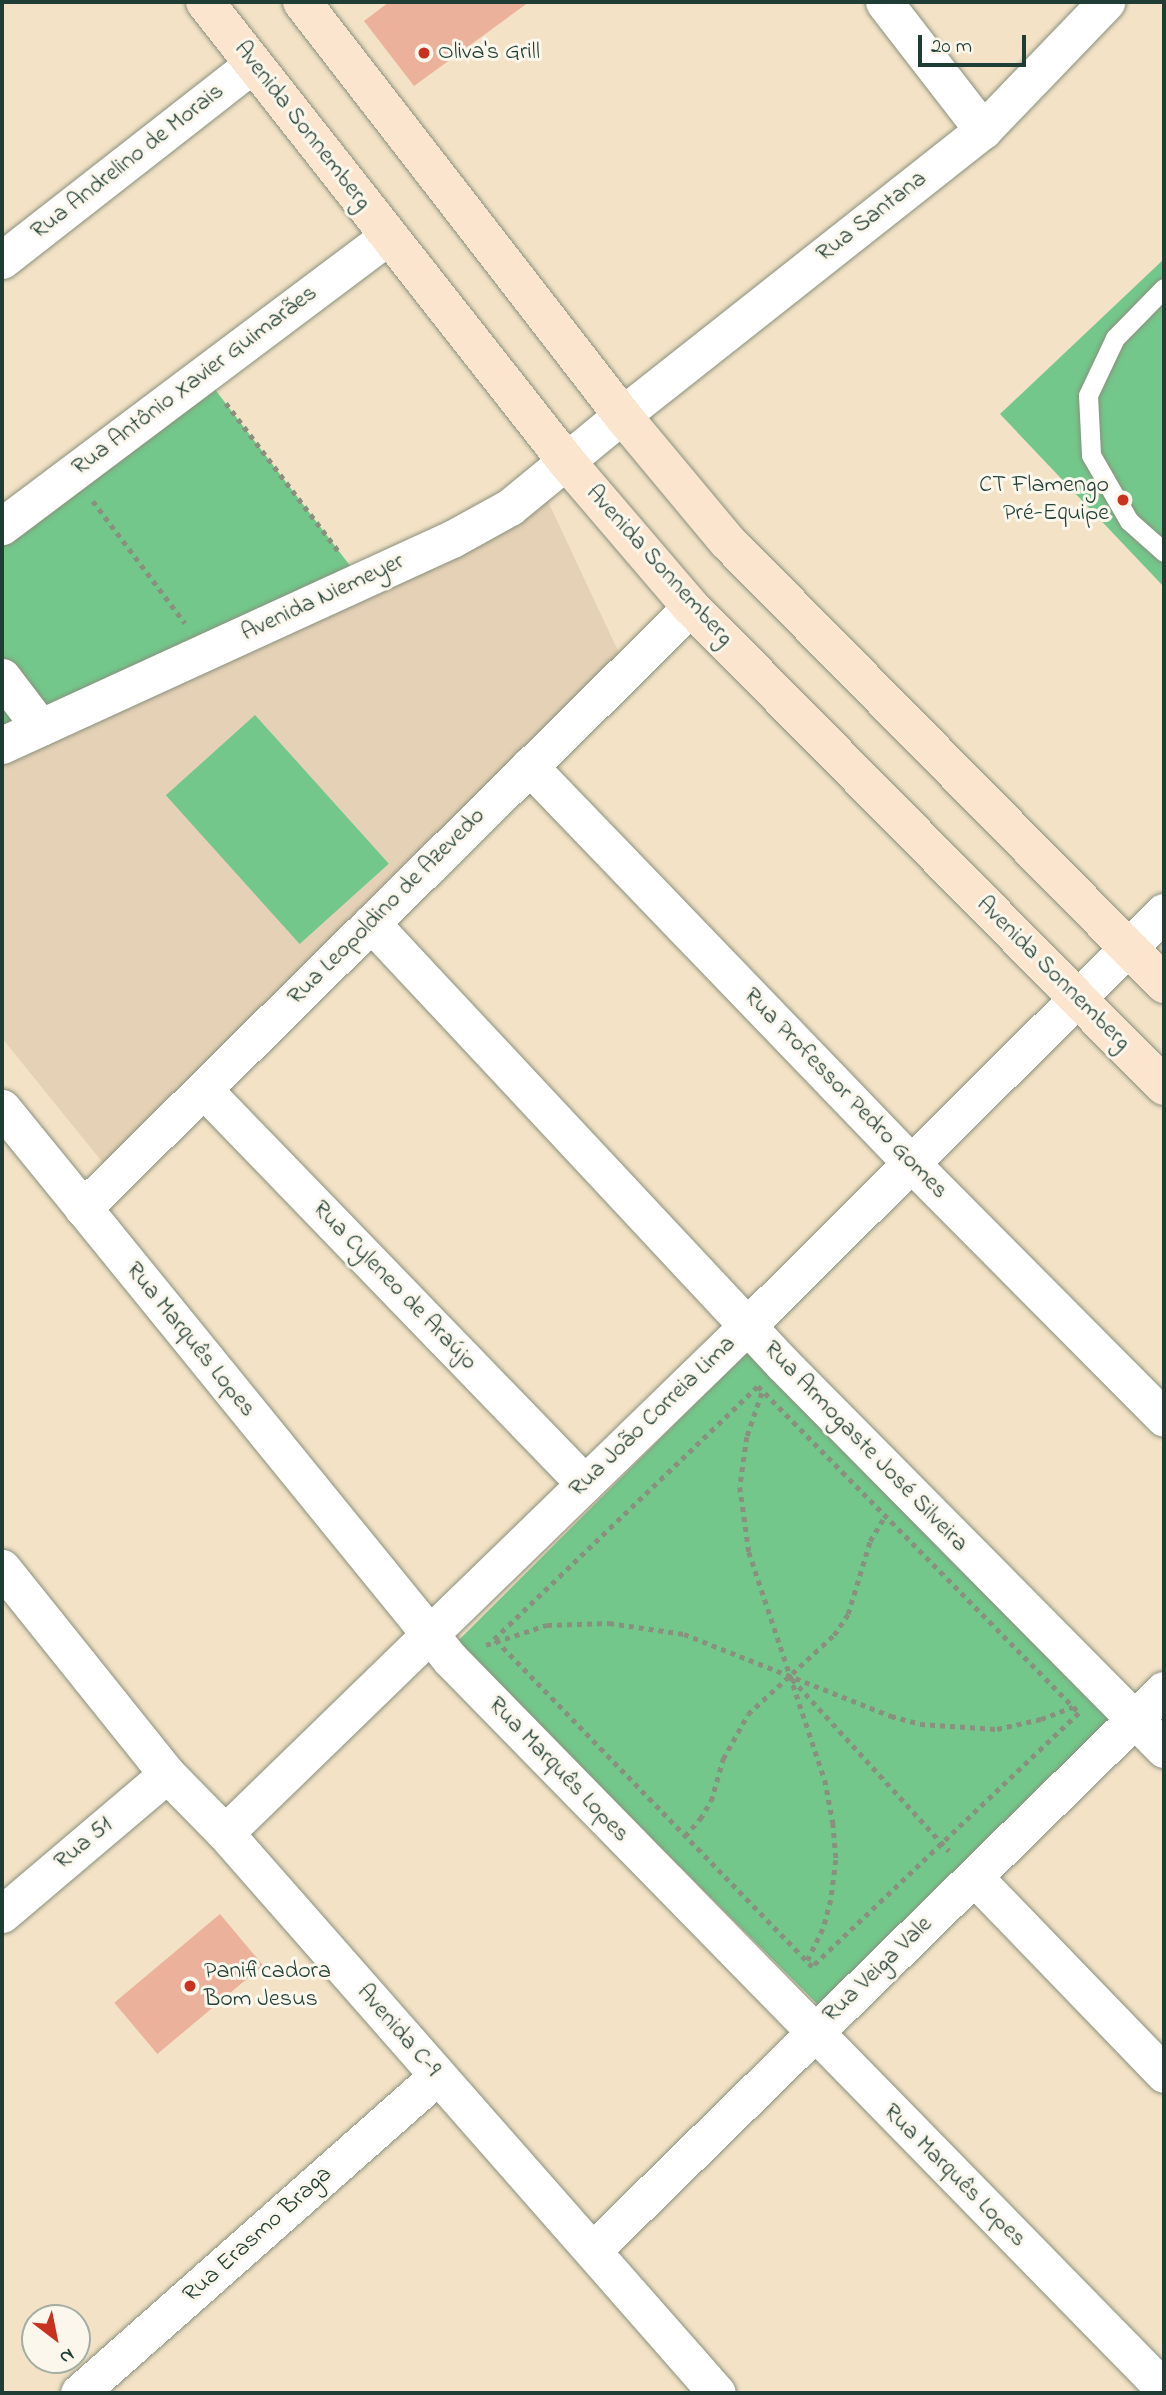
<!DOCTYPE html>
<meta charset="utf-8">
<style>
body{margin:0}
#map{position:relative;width:1166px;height:2395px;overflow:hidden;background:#f3e2c6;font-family:"Indie Flower",sans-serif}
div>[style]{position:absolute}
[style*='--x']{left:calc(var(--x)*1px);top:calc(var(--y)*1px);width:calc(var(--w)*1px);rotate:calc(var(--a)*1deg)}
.built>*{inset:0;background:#e5d1b6}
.green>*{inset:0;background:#73c78b;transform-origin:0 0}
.building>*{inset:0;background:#ecb19b;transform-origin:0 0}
.path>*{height:4.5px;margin-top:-2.25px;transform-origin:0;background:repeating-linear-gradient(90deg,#89907d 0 5px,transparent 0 10px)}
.roads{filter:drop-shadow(0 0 2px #89907d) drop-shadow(0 0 2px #89907d)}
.lane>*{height:19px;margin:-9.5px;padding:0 9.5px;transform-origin:9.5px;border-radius:9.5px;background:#fff}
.street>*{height:37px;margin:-18.5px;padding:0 18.5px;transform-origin:18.5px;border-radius:18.5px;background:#fff}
.secondary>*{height:38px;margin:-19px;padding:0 19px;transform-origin:19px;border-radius:19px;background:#fce5cf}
.dots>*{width:19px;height:19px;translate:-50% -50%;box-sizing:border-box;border:4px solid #fbf7ec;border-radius:50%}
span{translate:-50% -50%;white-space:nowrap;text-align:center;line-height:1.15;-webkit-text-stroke:6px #fbf7ec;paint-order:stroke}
.poi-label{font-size:24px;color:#1f3d34}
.left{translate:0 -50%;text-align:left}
.right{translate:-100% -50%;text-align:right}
.street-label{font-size:24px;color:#1f3d34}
.frame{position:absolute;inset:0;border:4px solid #1f3d34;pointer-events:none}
.north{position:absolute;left:21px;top:2304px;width:70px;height:70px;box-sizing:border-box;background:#fbf7ec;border:2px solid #a3ada2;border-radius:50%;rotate:148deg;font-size:19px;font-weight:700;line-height:28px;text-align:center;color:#1f3d34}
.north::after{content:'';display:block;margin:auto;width:24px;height:32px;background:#c8321e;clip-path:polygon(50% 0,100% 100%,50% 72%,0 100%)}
.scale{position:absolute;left:918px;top:35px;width:108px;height:32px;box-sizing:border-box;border:4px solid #1f3d34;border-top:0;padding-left:9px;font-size:21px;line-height:24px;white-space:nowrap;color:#1f3d34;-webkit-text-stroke:5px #fbf7ec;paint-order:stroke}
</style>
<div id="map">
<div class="built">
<div style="clip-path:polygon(545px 495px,619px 653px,103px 1163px,2px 1038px,2px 764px)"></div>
</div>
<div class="green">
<div style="clip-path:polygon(1164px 259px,1164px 587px,1000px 414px)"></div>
<div style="clip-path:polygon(204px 375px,361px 580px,2px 745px,2px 526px)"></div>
<div style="left:255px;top:715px;width:200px;height:120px;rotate:48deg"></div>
<div style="left:751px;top:1348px;width:518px;height:417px;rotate:45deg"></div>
</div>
<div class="building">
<div style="clip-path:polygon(389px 2px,529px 2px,414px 86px,364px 21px)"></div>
<div style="left:220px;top:1914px;width:67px;height:138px;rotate:50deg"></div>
</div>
<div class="path">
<div style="--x:226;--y:403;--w:187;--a:52.8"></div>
<div style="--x:93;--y:501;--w:153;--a:53"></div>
<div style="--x:758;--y:1386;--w:458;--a:45.5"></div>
<div style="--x:1079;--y:1713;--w:369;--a:136.4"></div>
<div style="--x:812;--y:1967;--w:457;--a:-134.1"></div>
<div style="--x:494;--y:1639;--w:366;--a:-43.8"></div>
<div style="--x:762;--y:1393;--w:46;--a:108.8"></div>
<div style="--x:747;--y:1437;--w:50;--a:98"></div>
<div style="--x:740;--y:1487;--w:66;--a:82.1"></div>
<div style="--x:749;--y:1552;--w:240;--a:71.6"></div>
<div style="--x:825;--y:1780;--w:44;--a:79.5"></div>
<div style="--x:833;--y:1823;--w:37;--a:85"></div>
<div style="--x:836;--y:1860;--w:40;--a:97.1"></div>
<div style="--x:831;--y:1900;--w:30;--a:105"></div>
<div style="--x:823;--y:1929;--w:39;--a:116"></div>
<div style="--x:486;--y:1645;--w:64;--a:-18.2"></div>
<div style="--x:547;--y:1625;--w:62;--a:-1.8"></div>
<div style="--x:609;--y:1623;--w:76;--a:8.3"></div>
<div style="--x:684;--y:1634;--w:223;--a:21.6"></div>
<div style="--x:891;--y:1716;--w:30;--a:15"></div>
<div style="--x:920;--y:1724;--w:77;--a:3.7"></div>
<div style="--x:997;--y:1729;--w:45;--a:-12.8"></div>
<div style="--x:1041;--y:1719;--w:34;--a:-21"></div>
<div style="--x:792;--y:1679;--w:233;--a:47.6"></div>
<div style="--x:685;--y:1836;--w:23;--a:-49"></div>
<div style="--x:700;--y:1819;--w:21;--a:-59"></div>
<div style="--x:711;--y:1801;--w:44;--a:-74.1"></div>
<div style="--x:723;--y:1759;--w:51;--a:-60.9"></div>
<div style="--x:748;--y:1714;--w:117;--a:-42.6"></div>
<div style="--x:834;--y:1635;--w:25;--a:-56"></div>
<div style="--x:848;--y:1614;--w:76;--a:-73.2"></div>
<div style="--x:870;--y:1541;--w:26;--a:-59"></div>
</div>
<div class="roads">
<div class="lane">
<div style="--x:1164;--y:288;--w:70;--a:134.4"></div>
<div style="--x:1115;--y:338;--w:63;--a:115.3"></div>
<div style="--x:1088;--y:395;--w:60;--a:87.1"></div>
<div style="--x:1091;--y:455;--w:76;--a:60.1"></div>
<div style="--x:1129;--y:521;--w:47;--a:41.5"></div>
</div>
<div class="street">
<div style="--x:884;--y:2;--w:162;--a:52.3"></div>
<div style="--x:2;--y:260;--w:318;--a:-38"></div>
<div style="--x:2;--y:526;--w:483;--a:-36.9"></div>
<div style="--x:2;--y:677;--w:63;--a:52.8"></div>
<div style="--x:2;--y:745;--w:495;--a:-24.6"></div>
<div style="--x:452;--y:539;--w:66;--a:-28.9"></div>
<div style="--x:510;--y:507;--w:145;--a:-39.4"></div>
<div style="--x:622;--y:415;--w:460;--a:-38.3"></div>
<div style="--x:983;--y:130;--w:178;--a:-46.1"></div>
<div style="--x:529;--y:766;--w:551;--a:46.1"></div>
<div style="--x:911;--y:1163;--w:359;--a:45.2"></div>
<div style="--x:371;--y:923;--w:604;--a:46.95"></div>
<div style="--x:783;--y:1364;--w:542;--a:45.3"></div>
<div style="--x:204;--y:1090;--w:547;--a:45.96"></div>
<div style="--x:2;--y:1108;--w:710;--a:50.89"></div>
<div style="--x:450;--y:1659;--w:1021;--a:45.63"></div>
<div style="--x:83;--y:1208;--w:855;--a:-44.67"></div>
<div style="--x:2;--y:1568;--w:264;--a:51.3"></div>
<div style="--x:167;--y:1774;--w:83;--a:45.5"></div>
<div style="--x:225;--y:1833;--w:745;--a:48.7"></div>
<div style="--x:225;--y:1833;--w:728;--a:-44.16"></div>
<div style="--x:747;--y:1326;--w:588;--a:-44.79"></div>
<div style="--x:974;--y:1877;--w:274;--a:46"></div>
<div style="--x:2;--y:1914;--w:216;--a:-40.3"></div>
<div style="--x:593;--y:2250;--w:800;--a:-44.44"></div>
<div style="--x:79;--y:2393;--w:478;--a:-41.5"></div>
</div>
<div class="secondary">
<div style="--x:205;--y:2;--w:585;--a:51.8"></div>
<div style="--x:567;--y:462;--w:191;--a:49.5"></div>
<div style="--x:691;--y:607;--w:673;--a:45.36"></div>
<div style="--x:302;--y:2;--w:522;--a:52.23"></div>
<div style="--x:622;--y:415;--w:165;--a:50.2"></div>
<div style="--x:728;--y:542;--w:621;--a:45.39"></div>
</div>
</div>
<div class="dots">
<div style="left:424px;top:53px;background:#c8321e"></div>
<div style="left:1123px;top:500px;background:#c8321e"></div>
<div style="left:190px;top:1986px;background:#c8321e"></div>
</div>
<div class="poi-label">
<span class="left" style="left:438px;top:53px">Oliva's Grill</span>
<span class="right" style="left:1109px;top:500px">CT Flamengo<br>Pré-Equipe</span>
<span class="left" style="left:204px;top:1986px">Panificadora<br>Bom Jesus</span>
</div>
<div class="street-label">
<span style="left:302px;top:126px;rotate:52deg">Avenida Sonnemberg</span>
<span style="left:128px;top:162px;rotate:-38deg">Rua Andrelino de Morais</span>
<span style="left:872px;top:217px;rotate:-38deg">Rua Santana</span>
<span style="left:195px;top:381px;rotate:-37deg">Rua Antônio Xavier Guimarães</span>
<span style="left:659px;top:566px;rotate:48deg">Avenida Sonnemberg</span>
<span style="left:323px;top:598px;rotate:-25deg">Avenida Niemeyer</span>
<span style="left:387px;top:907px;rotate:-45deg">Rua Leopoldino de Azevedo</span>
<span style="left:1053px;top:974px;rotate:45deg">Avenida Sonnemberg</span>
<span style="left:845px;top:1094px;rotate:46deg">Rua Professor Pedro Gomes</span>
<span style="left:394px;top:1286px;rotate:46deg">Rua Cyleneo de Araújo</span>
<span style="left:190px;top:1340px;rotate:51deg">Rua Marquês Lopes</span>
<span style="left:653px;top:1417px;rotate:-44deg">Rua João Correia Lima</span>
<span style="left:865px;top:1447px;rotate:46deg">Rua Armogaste José Silveira</span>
<span style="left:558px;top:1770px;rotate:46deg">Rua Marquês Lopes</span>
<span style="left:84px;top:1844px;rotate:-40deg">Rua 51</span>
<span style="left:878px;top:1970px;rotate:-44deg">Rua Veiga Vale</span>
<span style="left:398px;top:2031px;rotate:49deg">Avenida C-9</span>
<span style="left:954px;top:2176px;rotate:45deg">Rua Marquês Lopes</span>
<span style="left:258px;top:2235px;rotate:-42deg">Rua Erasmo Braga</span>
</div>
<div class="frame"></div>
<div class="north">N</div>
<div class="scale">20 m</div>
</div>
